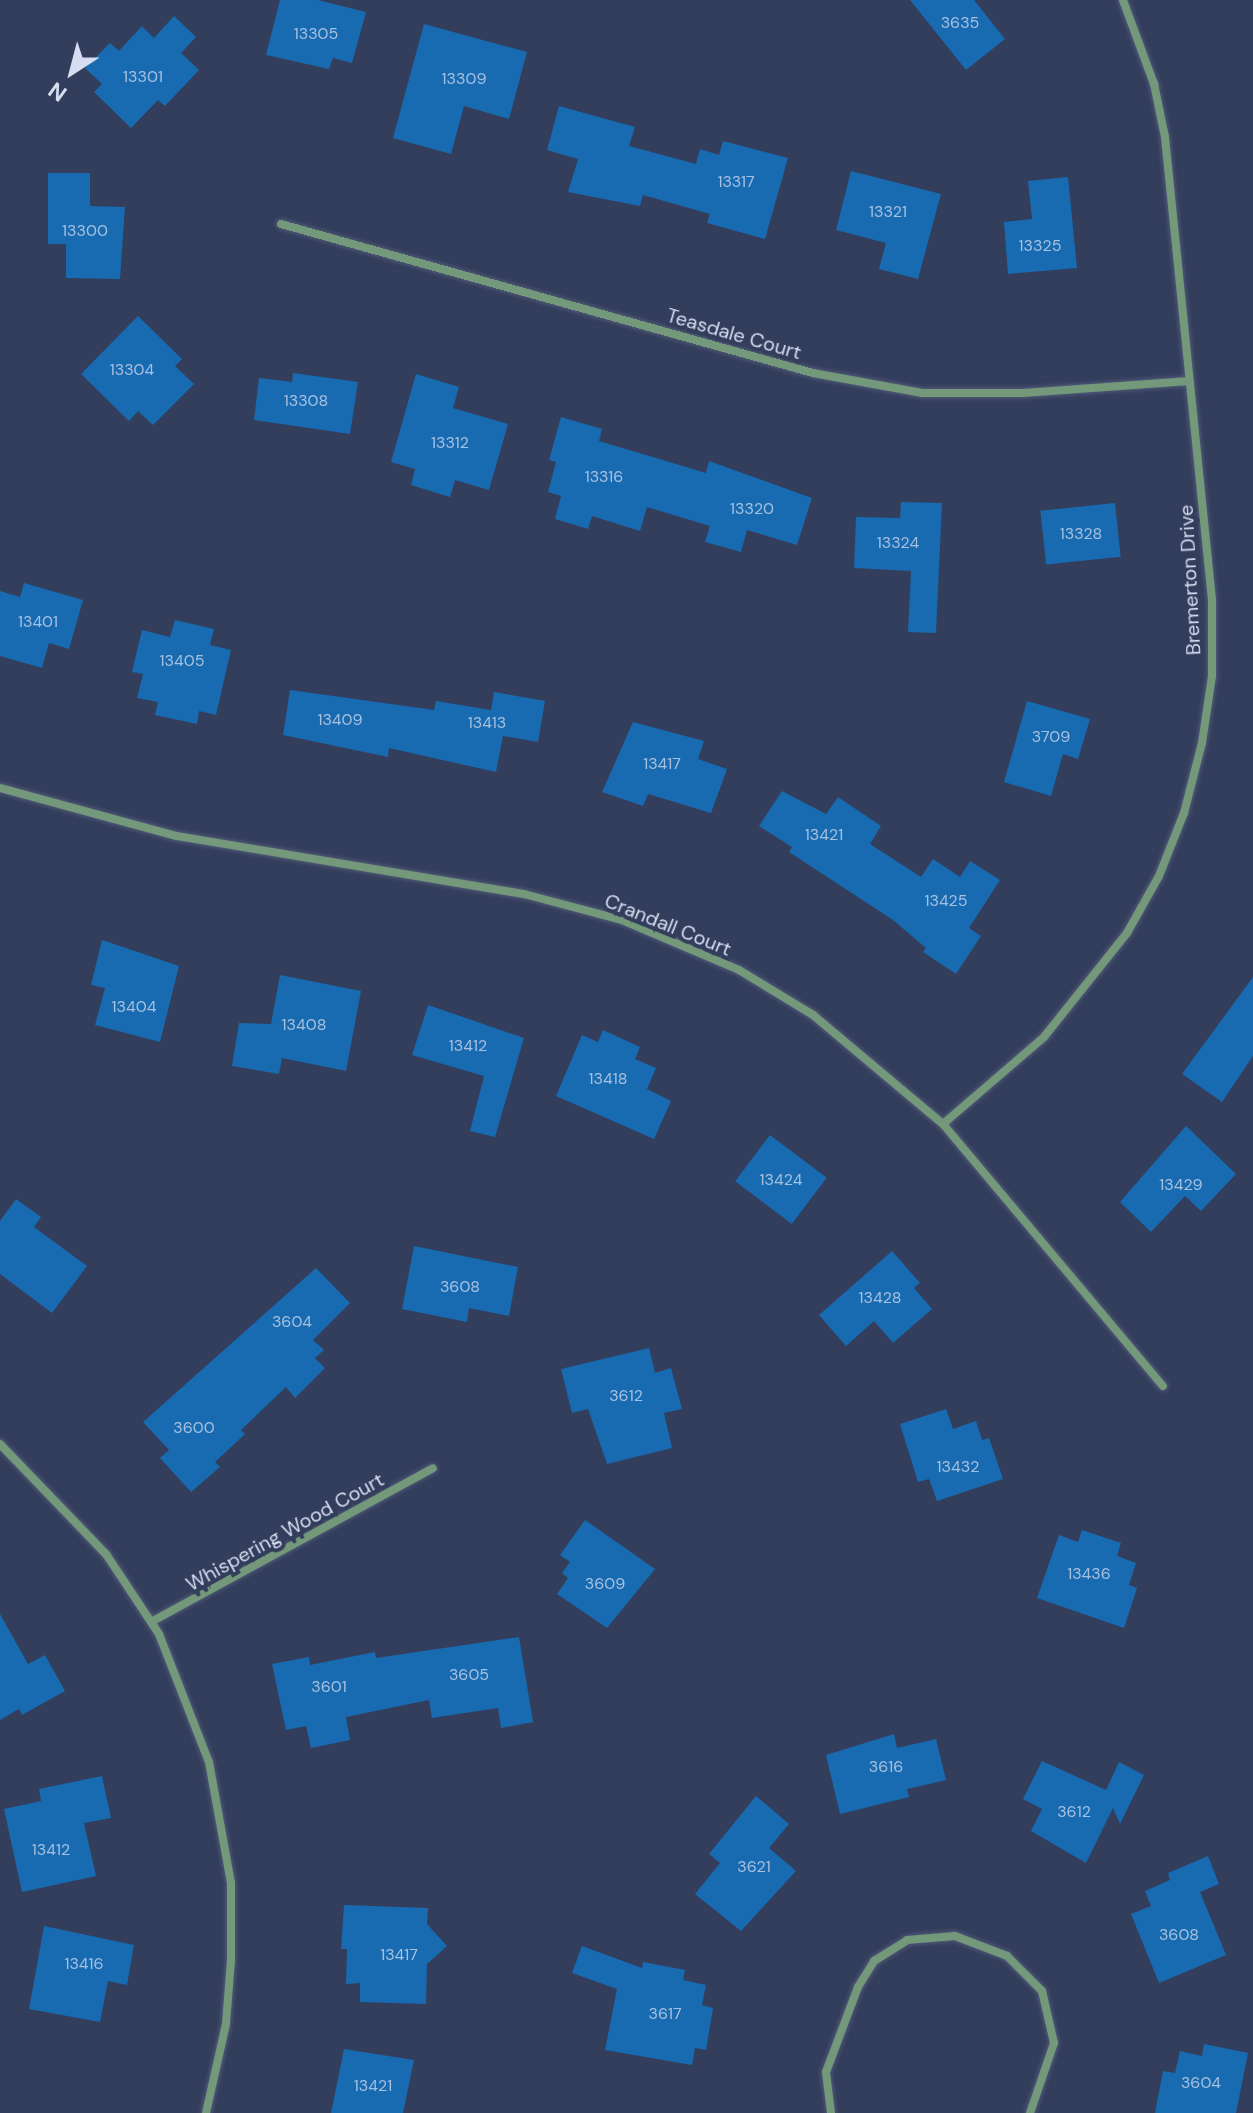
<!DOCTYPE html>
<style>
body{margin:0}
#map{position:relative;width:1253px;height:2113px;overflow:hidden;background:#333d5c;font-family:"DM Sans",sans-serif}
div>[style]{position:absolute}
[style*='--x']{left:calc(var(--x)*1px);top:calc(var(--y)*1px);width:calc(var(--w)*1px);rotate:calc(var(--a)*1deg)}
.building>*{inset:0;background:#186bb1;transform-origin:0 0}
.roads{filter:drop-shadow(0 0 2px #505a77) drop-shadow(0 0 2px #505a77)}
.minor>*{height:8px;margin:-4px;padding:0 4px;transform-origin:4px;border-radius:4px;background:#73987a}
span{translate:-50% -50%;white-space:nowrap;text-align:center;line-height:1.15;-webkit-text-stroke:8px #333d5c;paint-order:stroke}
.number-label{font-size:16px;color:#a6c0e0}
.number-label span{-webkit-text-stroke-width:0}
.street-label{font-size:20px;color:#d6ddf0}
.north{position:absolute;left:32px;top:32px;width:80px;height:80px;-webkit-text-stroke:6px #333d5c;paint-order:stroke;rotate:216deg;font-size:22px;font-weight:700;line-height:32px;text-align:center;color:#d6ddf0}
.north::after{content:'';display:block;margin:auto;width:28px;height:36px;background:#d6ddf0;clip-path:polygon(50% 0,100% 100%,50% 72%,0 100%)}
</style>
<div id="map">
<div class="building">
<div style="clip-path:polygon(280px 0,318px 0,366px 12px,352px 63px,333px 58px,329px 69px,266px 55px)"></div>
<div style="clip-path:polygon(910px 0,974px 0,1005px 39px,966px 70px)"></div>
<div style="clip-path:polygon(174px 16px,196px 37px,181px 53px,199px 70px,165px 106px,158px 100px,131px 128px,94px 92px,102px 84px,85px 68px,110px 43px,119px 51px,142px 26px,154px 38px)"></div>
<div style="clip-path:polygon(424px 24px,527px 52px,509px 119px,464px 106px,451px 154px,393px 138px)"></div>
<div style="clip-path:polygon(559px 106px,635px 127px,629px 146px,696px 164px,700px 149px,719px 155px,723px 141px,788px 158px,765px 239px,707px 223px,710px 214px,643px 195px,640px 206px,568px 192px,578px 159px,547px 150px)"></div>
<div style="clip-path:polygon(851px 171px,941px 194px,918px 279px,879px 269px,886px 243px,836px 230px)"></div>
<div style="clip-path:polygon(48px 173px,90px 173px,90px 206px,125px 207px,120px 279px,66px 278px,66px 244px,48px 244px)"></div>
<div style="clip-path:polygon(1068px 177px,1077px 268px,1008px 274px,1004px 222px,1032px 219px,1028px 181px)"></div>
<div style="clip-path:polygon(138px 316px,182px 359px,175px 366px,194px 384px,153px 425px,138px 411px,129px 421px,81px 374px)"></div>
<div style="clip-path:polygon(293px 373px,358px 382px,350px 434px,254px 420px,259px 378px,292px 382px)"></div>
<div style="clip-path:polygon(416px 374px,459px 387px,453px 408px,508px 424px,489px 490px,455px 480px,450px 497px,411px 485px,415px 469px,391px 462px)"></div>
<div style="clip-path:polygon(561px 417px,602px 429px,599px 441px,706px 473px,709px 461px,812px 498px,797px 545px,747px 530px,741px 552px,705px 542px,710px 526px,647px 507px,640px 531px,592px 516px,588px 529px,555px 519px,561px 496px,548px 492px,556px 462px,549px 460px)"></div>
<div style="clip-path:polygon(901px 502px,942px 503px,936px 633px,908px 632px,911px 571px,854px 568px,856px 517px,900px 518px)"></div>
<div style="left:1115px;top:503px;width:54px;height:75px;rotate:84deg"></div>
<div style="clip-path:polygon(24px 583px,83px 600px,69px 649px,49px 643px,42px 668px,0 656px,0 591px,20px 597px)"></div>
<div style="clip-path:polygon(175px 620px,214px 629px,210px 645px,231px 650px,216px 715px,199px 711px,197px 724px,155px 715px,158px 702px,137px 698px,143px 674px,132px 672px,142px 630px,170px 637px)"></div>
<div style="clip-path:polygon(290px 690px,434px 710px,436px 701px,491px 710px,494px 692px,545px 701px,538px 742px,503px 736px,496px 772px,389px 748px,388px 757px,283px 735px)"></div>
<div style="clip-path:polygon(1027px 701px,1090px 719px,1078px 759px,1063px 754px,1051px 796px,1004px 782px)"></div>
<div style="clip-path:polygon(633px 722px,704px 741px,698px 759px,727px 769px,711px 813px,648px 794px,643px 806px,602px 792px)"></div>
<div style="clip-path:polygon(782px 791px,826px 814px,838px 797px,881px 826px,870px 844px,921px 877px,933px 859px,960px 877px,970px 861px,1000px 880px,969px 928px,981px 936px,956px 974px,923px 952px,926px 948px,893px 920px,789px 852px,792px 847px,759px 826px)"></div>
<div style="clip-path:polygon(102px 940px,179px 966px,160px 1042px,95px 1025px,105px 988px,91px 985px)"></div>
<div style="clip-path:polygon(280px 975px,361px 991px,346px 1071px,282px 1058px,279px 1074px,232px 1066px,239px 1023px,271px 1024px)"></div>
<div style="clip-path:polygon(1253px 977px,1253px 1056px,1222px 1102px,1182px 1074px)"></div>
<div style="clip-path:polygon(428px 1005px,524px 1038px,495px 1137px,470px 1131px,484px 1076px,412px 1055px)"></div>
<div style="clip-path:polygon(603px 1030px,640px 1047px,635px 1059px,656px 1068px,647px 1089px,671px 1101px,654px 1139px,556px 1096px,582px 1035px,598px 1042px)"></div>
<div style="clip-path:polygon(1186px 1126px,1236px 1174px,1201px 1211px,1185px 1196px,1151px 1232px,1120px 1202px)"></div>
<div style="left:770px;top:1135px;width:71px;height:58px;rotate:37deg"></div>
<div style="clip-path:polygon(16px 1199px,41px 1217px,34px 1227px,87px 1266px,52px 1313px,0 1274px,0 1221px)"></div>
<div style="clip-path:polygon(414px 1246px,518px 1267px,509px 1316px,469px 1308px,467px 1322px,402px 1309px)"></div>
<div style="clip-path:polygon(892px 1251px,920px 1283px,914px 1288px,932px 1309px,893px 1343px,874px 1321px,846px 1346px,819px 1315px)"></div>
<div style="clip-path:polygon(316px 1268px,350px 1303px,313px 1340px,324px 1350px,315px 1358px,325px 1368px,295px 1398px,286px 1387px,241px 1430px,245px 1434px,215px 1462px,220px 1467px,191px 1492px,160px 1458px,169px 1450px,143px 1422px)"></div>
<div style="clip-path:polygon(649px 1348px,655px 1373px,671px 1368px,682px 1409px,664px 1413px,672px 1448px,607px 1464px,588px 1409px,572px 1413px,561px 1369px)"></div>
<div style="clip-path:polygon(946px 1409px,953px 1429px,976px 1421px,982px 1440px,989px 1438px,1003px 1479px,937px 1501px,929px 1479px,918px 1482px,900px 1424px)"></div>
<div style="clip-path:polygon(585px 1520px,655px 1569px,607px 1628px,557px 1594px,568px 1578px,562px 1573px,570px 1562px,560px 1555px)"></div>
<div style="clip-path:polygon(1082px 1530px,1121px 1543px,1117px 1556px,1136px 1563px,1129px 1585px,1137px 1588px,1124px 1628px,1037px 1598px,1059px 1535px,1078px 1542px)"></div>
<div style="clip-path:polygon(0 1614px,28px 1664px,45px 1655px,65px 1691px,22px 1715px,19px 1709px,0 1720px)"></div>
<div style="clip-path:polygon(519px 1637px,533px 1722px,501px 1728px,498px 1708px,432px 1718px,429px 1700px,346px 1717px,350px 1740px,311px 1748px,306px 1726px,286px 1730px,272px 1664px,309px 1657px,310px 1665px,375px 1652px,376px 1658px)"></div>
<div style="clip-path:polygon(894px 1734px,897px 1748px,936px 1739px,946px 1780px,907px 1789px,909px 1797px,840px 1814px,826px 1755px)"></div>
<div style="clip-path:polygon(1042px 1761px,1106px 1790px,1119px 1762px,1144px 1775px,1120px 1824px,1113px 1808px,1086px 1863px,1031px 1831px,1042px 1809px,1023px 1799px)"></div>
<div style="clip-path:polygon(102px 1776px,111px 1818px,84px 1823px,96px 1876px,22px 1892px,4px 1809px,41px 1801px,39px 1789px)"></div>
<div style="clip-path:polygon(756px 1796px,789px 1824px,769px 1848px,796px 1871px,741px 1931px,695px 1894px,720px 1863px,709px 1854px)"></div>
<div style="clip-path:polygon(1208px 1856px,1219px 1884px,1200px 1892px,1226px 1955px,1159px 1983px,1131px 1914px,1151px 1906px,1145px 1891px,1170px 1880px,1168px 1873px)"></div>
<div style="clip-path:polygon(344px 1905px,428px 1908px,427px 1924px,447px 1946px,427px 1964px,426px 2004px,360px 2002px,360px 1983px,346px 1984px,347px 1949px,341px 1949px)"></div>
<div style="clip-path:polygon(44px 1926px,134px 1945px,127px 1985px,108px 1981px,100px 2022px,29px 2009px)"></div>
<div style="clip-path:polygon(582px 1946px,642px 1968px,643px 1962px,685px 1970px,683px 1980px,706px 1985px,702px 2005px,713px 2008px,706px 2050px,695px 2048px,692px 2065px,605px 2050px,617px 1989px,572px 1973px)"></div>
<div style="clip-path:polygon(1204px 2044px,1248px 2053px,1236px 2113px,1155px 2113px,1163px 2071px,1175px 2073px,1180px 2051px,1202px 2056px)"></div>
<div style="clip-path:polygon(344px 2049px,414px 2060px,403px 2113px,331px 2113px)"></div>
</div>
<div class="roads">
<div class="minor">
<div style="--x:281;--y:224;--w:552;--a:15.65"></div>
<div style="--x:813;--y:373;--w:111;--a:10.4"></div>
<div style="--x:922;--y:393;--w:101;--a:0"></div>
<div style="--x:1023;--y:393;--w:167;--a:-4.1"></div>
<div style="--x:0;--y:788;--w:183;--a:15.2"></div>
<div style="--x:177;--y:836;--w:352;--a:9.5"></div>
<div style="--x:524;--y:894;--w:101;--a:14.9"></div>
<div style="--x:622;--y:920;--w:127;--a:23.1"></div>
<div style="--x:739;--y:970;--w:87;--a:31.3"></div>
<div style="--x:813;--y:1015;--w:170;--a:40"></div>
<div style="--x:943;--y:1124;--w:342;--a:50"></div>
<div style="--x:943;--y:1124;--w:133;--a:-40.7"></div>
<div style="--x:1044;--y:1037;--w:133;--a:-51.4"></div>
<div style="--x:1127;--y:933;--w:65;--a:-60.7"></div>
<div style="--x:1159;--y:876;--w:68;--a:-68.4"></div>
<div style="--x:1184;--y:813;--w:72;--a:-75.6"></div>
<div style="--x:1202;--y:743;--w:68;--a:-81.5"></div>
<div style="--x:1212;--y:676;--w:76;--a:-90"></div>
<div style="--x:1212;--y:600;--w:465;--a:-95.8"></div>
<div style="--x:1165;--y:137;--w:54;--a:-101.7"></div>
<div style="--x:1154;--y:84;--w:90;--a:-110.3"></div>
<div style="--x:0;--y:1444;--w:153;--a:46.1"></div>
<div style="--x:106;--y:1554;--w:96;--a:56.5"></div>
<div style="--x:159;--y:1634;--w:137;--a:68.7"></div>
<div style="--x:209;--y:1762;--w:123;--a:79.7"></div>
<div style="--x:231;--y:1883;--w:77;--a:90"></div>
<div style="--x:231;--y:1960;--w:64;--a:94.5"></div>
<div style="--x:226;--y:2024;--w:91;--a:102.7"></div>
<div style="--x:151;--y:1622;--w:321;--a:-28.6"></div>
<div style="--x:831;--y:2113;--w:41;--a:-97"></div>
<div style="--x:826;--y:2072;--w:91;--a:-69.4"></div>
<div style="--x:858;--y:1987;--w:31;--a:-58"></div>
<div style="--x:874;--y:1961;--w:39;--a:-32"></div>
<div style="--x:907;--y:1940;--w:48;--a:-4.8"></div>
<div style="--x:955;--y:1936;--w:56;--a:21"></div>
<div style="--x:1007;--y:1956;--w:49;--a:45"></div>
<div style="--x:1042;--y:1991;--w:53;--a:77"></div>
<div style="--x:1054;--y:2043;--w:74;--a:108.9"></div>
</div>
</div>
<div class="number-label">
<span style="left:960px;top:23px">3635</span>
<span style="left:316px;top:34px">13305</span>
<span style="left:143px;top:77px">13301</span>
<span style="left:464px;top:79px">13309</span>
<span style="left:736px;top:182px">13317</span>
<span style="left:888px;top:212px">13321</span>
<span style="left:85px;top:231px">13300</span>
<span style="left:1040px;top:246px">13325</span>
<span style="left:132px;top:370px">13304</span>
<span style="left:306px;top:401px">13308</span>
<span style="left:450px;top:443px">13312</span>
<span style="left:604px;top:477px">13316</span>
<span style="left:752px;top:509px">13320</span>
<span style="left:1081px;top:534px">13328</span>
<span style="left:898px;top:543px">13324</span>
<span style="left:38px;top:622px">13401</span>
<span style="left:182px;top:661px">13405</span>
<span style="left:340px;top:720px">13409</span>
<span style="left:487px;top:723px">13413</span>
<span style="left:1051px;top:737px">3709</span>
<span style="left:662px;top:764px">13417</span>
<span style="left:824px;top:835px">13421</span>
<span style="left:946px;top:901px">13425</span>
<span style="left:134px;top:1007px">13404</span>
<span style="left:304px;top:1025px">13408</span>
<span style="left:468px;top:1046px">13412</span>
<span style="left:608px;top:1079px">13418</span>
<span style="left:781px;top:1180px">13424</span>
<span style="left:1181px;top:1185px">13429</span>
<span style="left:460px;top:1287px">3608</span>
<span style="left:880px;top:1298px">13428</span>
<span style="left:292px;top:1322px">3604</span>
<span style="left:626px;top:1396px">3612</span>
<span style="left:194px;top:1428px">3600</span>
<span style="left:958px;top:1467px">13432</span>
<span style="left:1089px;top:1574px">13436</span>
<span style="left:605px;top:1584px">3609</span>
<span style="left:469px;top:1675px">3605</span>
<span style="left:329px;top:1687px">3601</span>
<span style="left:886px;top:1767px">3616</span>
<span style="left:1074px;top:1812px">3612</span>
<span style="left:51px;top:1850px">13412</span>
<span style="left:754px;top:1867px">3621</span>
<span style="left:1179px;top:1935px">3608</span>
<span style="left:399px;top:1955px">13417</span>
<span style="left:84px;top:1964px">13416</span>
<span style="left:665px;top:2014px">3617</span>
<span style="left:1201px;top:2083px">3604</span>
<span style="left:373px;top:2086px">13421</span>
</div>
<div class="street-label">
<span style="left:734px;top:334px;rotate:16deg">Teasdale Court</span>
<span style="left:1190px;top:580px;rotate:-93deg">Bremerton Drive</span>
<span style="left:668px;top:925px;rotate:22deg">Crandall Court</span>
<span style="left:285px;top:1532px;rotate:-29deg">Whispering Wood Court</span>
</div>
<div class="north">N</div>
</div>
